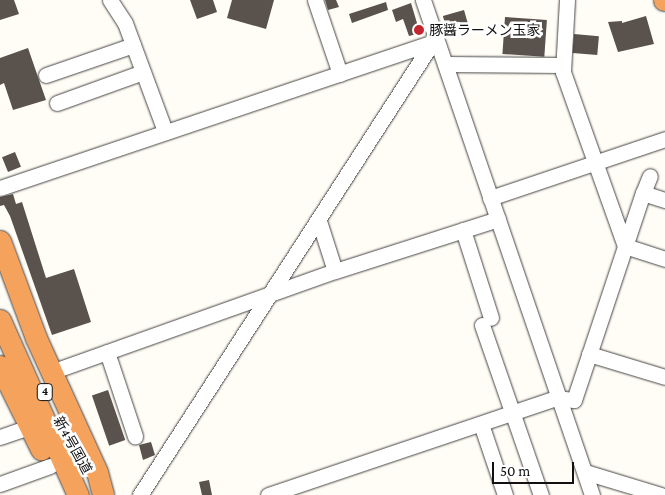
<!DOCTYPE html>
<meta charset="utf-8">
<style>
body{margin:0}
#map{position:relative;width:665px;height:495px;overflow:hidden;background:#fffdf5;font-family:"Crimson Pro","Noto Sans JP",serif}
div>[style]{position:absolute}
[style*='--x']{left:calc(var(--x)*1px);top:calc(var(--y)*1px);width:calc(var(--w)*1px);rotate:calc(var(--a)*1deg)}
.building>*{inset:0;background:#5a524d;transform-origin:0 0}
.roads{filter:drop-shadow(0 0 1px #444) drop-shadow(0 0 1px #444)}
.minor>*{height:15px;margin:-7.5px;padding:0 7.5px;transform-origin:7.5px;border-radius:7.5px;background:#fff}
.highway>*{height:21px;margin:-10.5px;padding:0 10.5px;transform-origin:10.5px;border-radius:10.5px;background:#f5a25d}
.dots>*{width:14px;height:14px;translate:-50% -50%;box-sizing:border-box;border:2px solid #fff;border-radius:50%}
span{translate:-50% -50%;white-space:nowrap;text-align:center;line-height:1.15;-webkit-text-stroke:5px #fff;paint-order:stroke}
.shield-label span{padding:1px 4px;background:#fff;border:1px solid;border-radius:4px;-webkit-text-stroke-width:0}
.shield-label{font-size:12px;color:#111;font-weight:700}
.poi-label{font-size:14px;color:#111}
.left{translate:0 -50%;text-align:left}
.street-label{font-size:14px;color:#111}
.scale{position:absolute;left:492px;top:462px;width:82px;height:22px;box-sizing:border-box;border:2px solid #111;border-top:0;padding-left:6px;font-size:15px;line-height:18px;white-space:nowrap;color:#111;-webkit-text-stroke:4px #fff;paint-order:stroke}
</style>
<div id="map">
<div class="building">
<div style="clip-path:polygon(0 0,14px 0,19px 14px,0 20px)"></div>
<div style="clip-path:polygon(190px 0,213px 0,217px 12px,197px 19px)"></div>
<div style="clip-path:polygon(232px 0,274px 0,266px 29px,227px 18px)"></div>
<div style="clip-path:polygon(325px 0,336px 0,339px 7px,328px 10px)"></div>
<div style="clip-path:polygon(386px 2px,388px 10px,352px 23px,349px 14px)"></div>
<div style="clip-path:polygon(411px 3px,420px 33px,409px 36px,403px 19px,396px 22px,392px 10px)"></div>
<div style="left:464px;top:10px;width:15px;height:22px;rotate:74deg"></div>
<div style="clip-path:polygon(646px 16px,654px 44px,618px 52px,608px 22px,622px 21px,622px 23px)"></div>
<div style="left:505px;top:17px;width:42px;height:37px;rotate:4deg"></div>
<div style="left:574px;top:34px;width:25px;height:19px;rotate:5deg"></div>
<div style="clip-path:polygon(28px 48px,46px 100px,13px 110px,4px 83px,0 85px,0 58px)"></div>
<div style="left:15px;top:152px;width:16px;height:14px;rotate:68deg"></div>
<div style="clip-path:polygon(13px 194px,16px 204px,22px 202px,46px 278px,74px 269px,91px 322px,52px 335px,10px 216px,4px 205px,0 206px,0 197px)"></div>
<div style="left:108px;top:390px;width:53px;height:17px;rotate:71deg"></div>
<div style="clip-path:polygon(151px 442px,155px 455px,143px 460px,139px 445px)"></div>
<div style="clip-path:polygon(209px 480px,212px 495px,202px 495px,199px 482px)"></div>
</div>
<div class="roads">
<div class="minor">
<div style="--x:110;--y:0;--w:27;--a:57"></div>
<div style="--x:125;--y:23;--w:115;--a:69.7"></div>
<div style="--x:315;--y:0;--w:78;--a:71.3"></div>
<div style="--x:423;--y:0;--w:523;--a:71.15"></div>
<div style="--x:567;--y:0;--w:72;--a:93.2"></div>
<div style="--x:563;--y:72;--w:185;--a:70.4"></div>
<div style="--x:445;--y:64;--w:117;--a:0.5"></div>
<div style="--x:46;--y:75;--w:92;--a:-19"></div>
<div style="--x:57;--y:103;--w:91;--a:-19.8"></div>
<div style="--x:0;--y:188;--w:459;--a:-18.6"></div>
<div style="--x:643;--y:193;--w:18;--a:-68"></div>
<div style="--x:490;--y:198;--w:185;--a:-18.6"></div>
<div style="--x:319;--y:221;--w:52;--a:72.3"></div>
<div style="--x:463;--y:230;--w:92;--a:72.3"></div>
<div style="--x:625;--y:246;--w:42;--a:18"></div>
<div style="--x:482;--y:325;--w:180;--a:70.9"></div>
<div style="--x:107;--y:352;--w:89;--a:71.6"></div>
<div style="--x:589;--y:354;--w:79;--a:16.8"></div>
<div style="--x:51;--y:372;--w:301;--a:-19.6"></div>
<div style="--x:335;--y:271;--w:171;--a:-17.7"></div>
<div style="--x:481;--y:424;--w:75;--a:71.3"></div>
<div style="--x:0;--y:437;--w:31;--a:-19"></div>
<div style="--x:585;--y:472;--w:79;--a:16.8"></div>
<div style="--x:0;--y:484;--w:53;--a:-19.8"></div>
<div style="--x:140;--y:495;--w:538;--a:-57.14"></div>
<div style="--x:268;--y:495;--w:305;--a:-18.6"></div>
<div style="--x:557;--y:398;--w:17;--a:7"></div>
<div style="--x:574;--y:400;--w:218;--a:-71.6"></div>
<div style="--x:643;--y:193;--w:23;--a:18"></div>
</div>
<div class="highway">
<div style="--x:664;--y:0;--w:1;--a:0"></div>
<div style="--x:0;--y:241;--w:103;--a:69.6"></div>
<div style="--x:36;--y:338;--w:147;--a:65.5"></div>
<div style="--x:97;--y:472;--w:24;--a:75"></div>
<div style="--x:0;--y:320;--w:192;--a:66"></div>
<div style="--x:0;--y:366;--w:93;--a:63.7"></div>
</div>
</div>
<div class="dots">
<div style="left:419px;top:30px;background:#c4262e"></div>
</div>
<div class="shield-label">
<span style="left:45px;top:392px">4</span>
</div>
<div class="poi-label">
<span class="left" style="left:429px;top:30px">豚醤ラーメン玉家</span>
</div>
<div class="street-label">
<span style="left:73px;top:445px;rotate:61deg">新4号国道</span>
</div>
<div class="scale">50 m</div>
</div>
